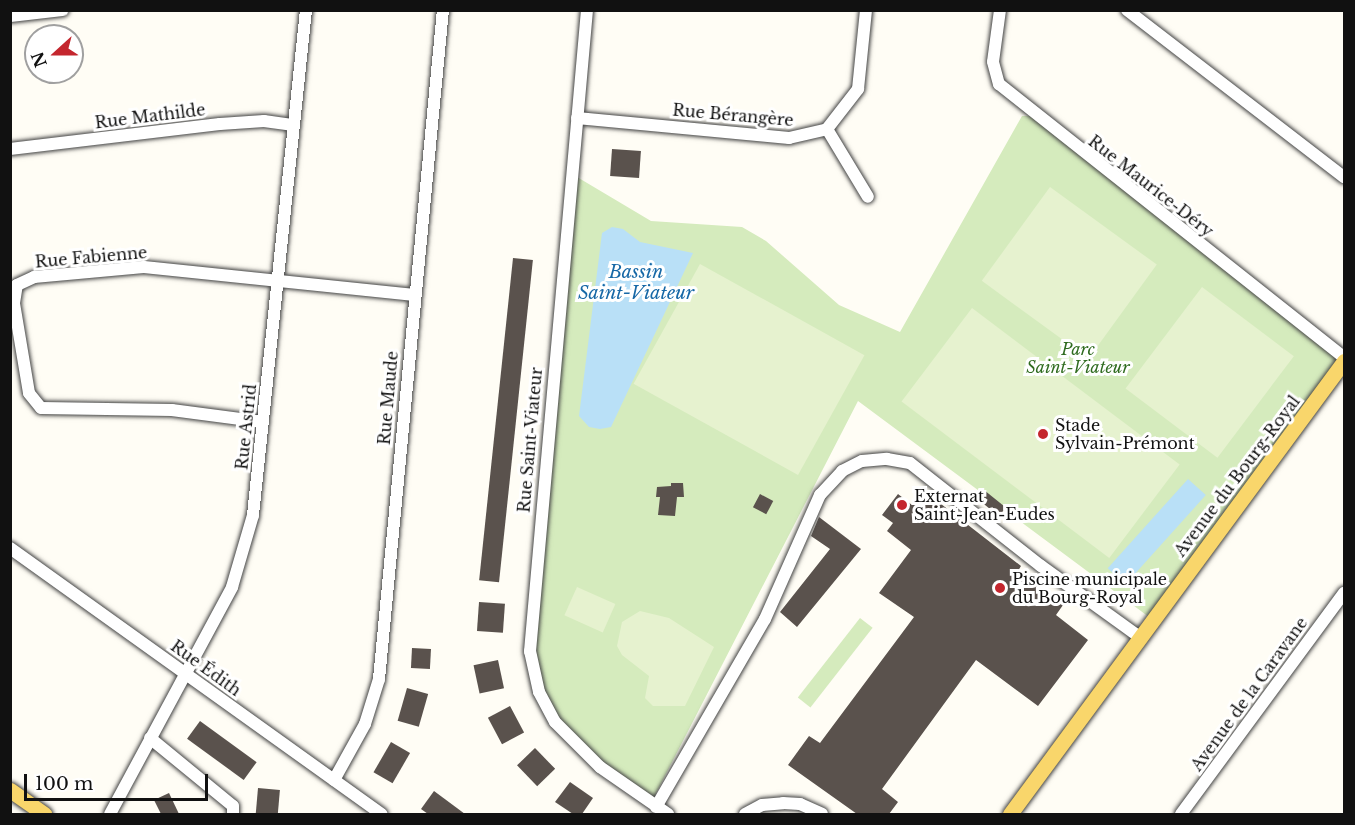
<!DOCTYPE html>
<meta charset="utf-8">
<style>
body{margin:0}
#map{position:relative;width:1355px;height:825px;overflow:hidden;background:#fffdf5;font-family:"Libre Baskerville",serif}
div>[style]{position:absolute}
[style*='--x']{left:calc(var(--x)*1px);top:calc(var(--y)*1px);width:calc(var(--w)*1px);rotate:calc(var(--a)*1deg)}
.green>*{inset:0;background:#d5ebbd;transform-origin:0 0}
.pitch>*{inset:0;background:#e6f2cf;transform-origin:0 0}
.water>*{inset:0;background:#b9e0f7;transform-origin:0 0}
.building>*{inset:0;background:#5a524d;transform-origin:0 0}
.roads{filter:drop-shadow(0 0 2px #444) drop-shadow(0 0 2px #444)}
.minor>*{height:12px;margin:-6px;padding:0 6px;transform-origin:6px;border-radius:6px;background:#fff}
.major>*{height:15px;margin:-7.5px;padding:0 7.5px;transform-origin:7.5px;border-radius:7.5px;background:#f9d66b}
.dots>*{width:16px;height:16px;translate:-50% -50%;box-sizing:border-box;border:3px solid #fff;border-radius:50%}
span{translate:-50% -50%;white-space:nowrap;text-align:center;line-height:1.15;-webkit-text-stroke:6px #fff;paint-order:stroke}
.street-label{font-size:16px;color:#111}
.park-label{font-size:16px;color:#2f6b1f;font-style:italic}
.poi-label{font-size:16px;color:#111}
.left{translate:0 -50%;text-align:left}
.water-label{font-size:18px;color:#1768a6;font-style:italic}
.frame{position:absolute;inset:0;border:12px solid #111;pointer-events:none}
.north{position:absolute;left:24px;top:24px;width:60px;height:60px;box-sizing:border-box;background:#fff;border:2px solid #a0a0a0;border-radius:50%;rotate:249deg;font-size:16px;font-weight:700;line-height:24px;text-align:center;color:#111}
.north::after{content:'';display:block;margin:auto;width:21px;height:27px;background:#c4262e;clip-path:polygon(50% 0,100% 100%,50% 72%,0 100%)}
.scale{position:absolute;left:24px;top:774px;width:184px;height:27px;box-sizing:border-box;border:3px solid #111;border-top:0;padding-left:8px;font-size:18px;line-height:21px;white-space:nowrap;color:#111;-webkit-text-stroke:4px #fff;paint-order:stroke}
</style>
<div id="map">
<div class="green">
<div style="clip-path:polygon(1022px 116px,1035px 116px,1344px 357px,1153px 620px,858px 401px,651px 803px,555px 722px,531px 666px,572px 174px,651px 221px,742px 227px,766px 241px,839px 305px,900px 332px)"></div>
<div style="left:860px;top:618px;width:16px;height:101px;rotate:38deg"></div>
</div>
<div class="pitch">
<div style="left:1050px;top:187px;width:132px;height:116px;rotate:36deg"></div>
<div style="left:700px;top:264px;width:188px;height:137px;rotate:29deg"></div>
<div style="left:1202px;top:287px;width:115px;height:127px;rotate:37deg"></div>
<div style="left:972px;top:308px;width:260px;height:117px;rotate:37deg"></div>
<div style="left:577px;top:587px;width:42px;height:31px;rotate:24deg"></div>
<div style="clip-path:polygon(640px 611px,669px 618px,714px 647px,685px 706px,653px 706px,645px 698px,649px 676px,622px 655px,617px 646px,622px 622px)"></div>
</div>
<div class="water">
<div style="clip-path:polygon(612px 227px,623px 229px,640px 242px,693px 253px,611px 427px,600px 429px,589px 427px,579px 416px,602px 233px)"></div>
<div style="left:1188px;top:479px;width:24px;height:120px;rotate:42deg"></div>
</div>
<div class="building">
<div style="left:612px;top:149px;width:29px;height:27px;rotate:4deg"></div>
<div style="left:513px;top:258px;width:20px;height:324px;rotate:6deg"></div>
<div style="clip-path:polygon(671px 483px,683px 483px,684px 497px,677px 497px,675px 516px,658px 515px,660px 497px,656px 497px,657px 487px,671px 486px)"></div>
<div style="clip-path:polygon(923px 490px,1021px 566px,1018px 571px,1063px 605px,1056px 615px,1088px 640px,1038px 706px,976px 660px,882px 789px,898px 802px,889px 814px,857px 814px,788px 765px,809px 736px,820px 743px,914px 617px,879px 593px,911px 550px,887px 531px,893px 523px,882px 515px,898px 494px,912px 505px)"></div>
<div style="left:984px;top:490px;width:28px;height:11px;rotate:39deg"></div>
<div style="left:760px;top:494px;width:15px;height:15px;rotate:28deg"></div>
<div style="clip-path:polygon(819px 517px,861px 549px,797px 627px,780px 612px,830px 549px,811px 536px)"></div>
<div style="left:479px;top:602px;width:26px;height:29px;rotate:4deg"></div>
<div style="left:412px;top:648px;width:19px;height:20px;rotate:3deg"></div>
<div style="left:498px;top:660px;width:29px;height:25px;rotate:78deg"></div>
<div style="left:407px;top:688px;width:22px;height:34px;rotate:16deg"></div>
<div style="left:510px;top:706px;width:30px;height:25px;rotate:62deg"></div>
<div style="left:200px;top:721px;width:70px;height:22px;rotate:36deg"></div>
<div style="left:391px;top:742px;width:22px;height:35px;rotate:30deg"></div>
<div style="left:535px;top:748px;width:29px;height:25px;rotate:46deg"></div>
<div style="clip-path:polygon(570px 782px,593px 798px,582px 814px,573px 814px,555px 802px)"></div>
<div style="left:258px;top:788px;width:22px;height:26px;rotate:5deg"></div>
<div style="clip-path:polygon(434px 791px,465px 814px,428px 814px,421px 809px)"></div>
<div style="clip-path:polygon(169px 793px,179px 814px,161px 814px,154px 800px)"></div>
</div>
<div class="roads">
<div class="minor">
<div style="--x:587;--y:10;--w:644;--a:95.08"></div>
<div style="--x:530;--y:651;--w:42;--a:77.6"></div>
<div style="--x:539;--y:692;--w:34;--a:62"></div>
<div style="--x:555;--y:722;--w:64;--a:45"></div>
<div style="--x:600;--y:767;--w:83;--a:34.7"></div>
<div style="--x:1000;--y:10;--w:52;--a:97.7"></div>
<div style="--x:993;--y:62;--w:23;--a:75"></div>
<div style="--x:999;--y:84;--w:440;--a:38.4"></div>
<div style="--x:1127;--y:10;--w:274;--a:37.6"></div>
<div style="--x:10;--y:16;--w:53;--a:-6.5"></div>
<div style="--x:577;--y:118;--w:213;--a:5.4"></div>
<div style="--x:789;--y:138;--w:39;--a:-13"></div>
<div style="--x:827;--y:129;--w:51;--a:-52.2"></div>
<div style="--x:858;--y:89;--w:79;--a:-84.2"></div>
<div style="--x:827;--y:129;--w:79;--a:58.9"></div>
<div style="--x:10;--y:149;--w:211;--a:-6.8"></div>
<div style="--x:220;--y:124;--w:44;--a:-3.9"></div>
<div style="--x:264;--y:121;--w:30;--a:8"></div>
<div style="--x:263;--y:422;--w:92;--a:-172.5"></div>
<div style="--x:172;--y:410;--w:131;--a:-179.1"></div>
<div style="--x:41;--y:408;--w:19;--a:-129"></div>
<div style="--x:29;--y:393;--w:91;--a:-99.5"></div>
<div style="--x:14;--y:303;--w:18;--a:-81"></div>
<div style="--x:17;--y:285;--w:19;--a:-25"></div>
<div style="--x:34;--y:277;--w:110;--a:-5.2"></div>
<div style="--x:144;--y:267;--w:272;--a:5.9"></div>
<div style="--x:10;--y:548;--w:457;--a:35.6"></div>
<div style="--x:150;--y:738;--w:107;--a:39.3"></div>
<div style="--x:233;--y:806;--w:8;--a:90"></div>
<div style="--x:334;--y:780;--w:64;--a:-61"></div>
<div style="--x:365;--y:724;--w:47;--a:-72.7"></div>
<div style="--x:379;--y:679;--w:672;--a:-84.54"></div>
<div style="--x:656;--y:807;--w:217;--a:-59.9"></div>
<div style="--x:765;--y:619;--w:136;--a:-66.1"></div>
<div style="--x:820;--y:495;--w:33;--a:-47"></div>
<div style="--x:842;--y:471;--w:22;--a:-27"></div>
<div style="--x:862;--y:461;--w:25;--a:-5"></div>
<div style="--x:887;--y:459;--w:23;--a:10"></div>
<div style="--x:910;--y:463;--w:167;--a:38.2"></div>
<div style="--x:1041;--y:566;--w:123;--a:35.8"></div>
<div style="--x:110;--y:814;--w:258;--a:-61.7"></div>
<div style="--x:232;--y:587;--w:75;--a:-73.7"></div>
<div style="--x:253;--y:515;--w:508;--a:-84.01"></div>
<div style="--x:745;--y:814;--w:19;--a:-28"></div>
<div style="--x:762;--y:805;--w:21;--a:-5"></div>
<div style="--x:783;--y:803;--w:17;--a:3"></div>
<div style="--x:800;--y:804;--w:24;--a:24"></div>
<div style="--x:1181;--y:814;--w:275;--a:-53.6"></div>
</div>
<div class="major">
<div style="--x:10;--y:790;--w:42;--a:35.2"></div>
<div style="--x:1010;--y:814;--w:563;--a:-53.6"></div>
</div>
</div>
<div class="dots">
<div style="left:1043px;top:434px;background:#c4262e"></div>
<div style="left:902px;top:505px;background:#c4262e"></div>
<div style="left:1000px;top:588px;background:#c4262e"></div>
</div>
<div class="street-label">
<span style="left:733px;top:115px;rotate:5deg">Rue Bérangère</span>
<span style="left:150px;top:116px;rotate:-7deg">Rue Mathilde</span>
<span style="left:1151px;top:186px;rotate:38deg">Rue Maurice-Déry</span>
<span style="left:91px;top:257px;rotate:-5deg">Rue Fabienne</span>
<span style="left:388px;top:398px;rotate:-85deg">Rue Maude</span>
<span style="left:246px;top:427px;rotate:-84deg">Rue Astrid</span>
<span style="left:530px;top:440px;rotate:-85deg">Rue Saint-Viateur</span>
<span style="left:1237px;top:476px;rotate:-53deg">Avenue du Bourg-Royal</span>
<span style="left:206px;top:668px;rotate:36deg">Rue Édith</span>
<span style="left:1249px;top:694px;rotate:-54deg">Avenue de la Caravane</span>
</div>
<div class="park-label">
<span style="left:1078px;top:358px">Parc<br>Saint-Viateur</span>
</div>
<div class="poi-label">
<span class="left" style="left:1055px;top:434px">Stade<br>Sylvain-Prémont</span>
<span class="left" style="left:914px;top:505px">Externat<br>Saint-Jean-Eudes</span>
<span class="left" style="left:1012px;top:588px">Piscine municipale<br>du Bourg-Royal</span>
</div>
<div class="water-label">
<span style="left:636px;top:283px">Bassin<br>Saint-Viateur</span>
</div>
<div class="frame"></div>
<div class="north">N</div>
<div class="scale">100 m</div>
</div>
